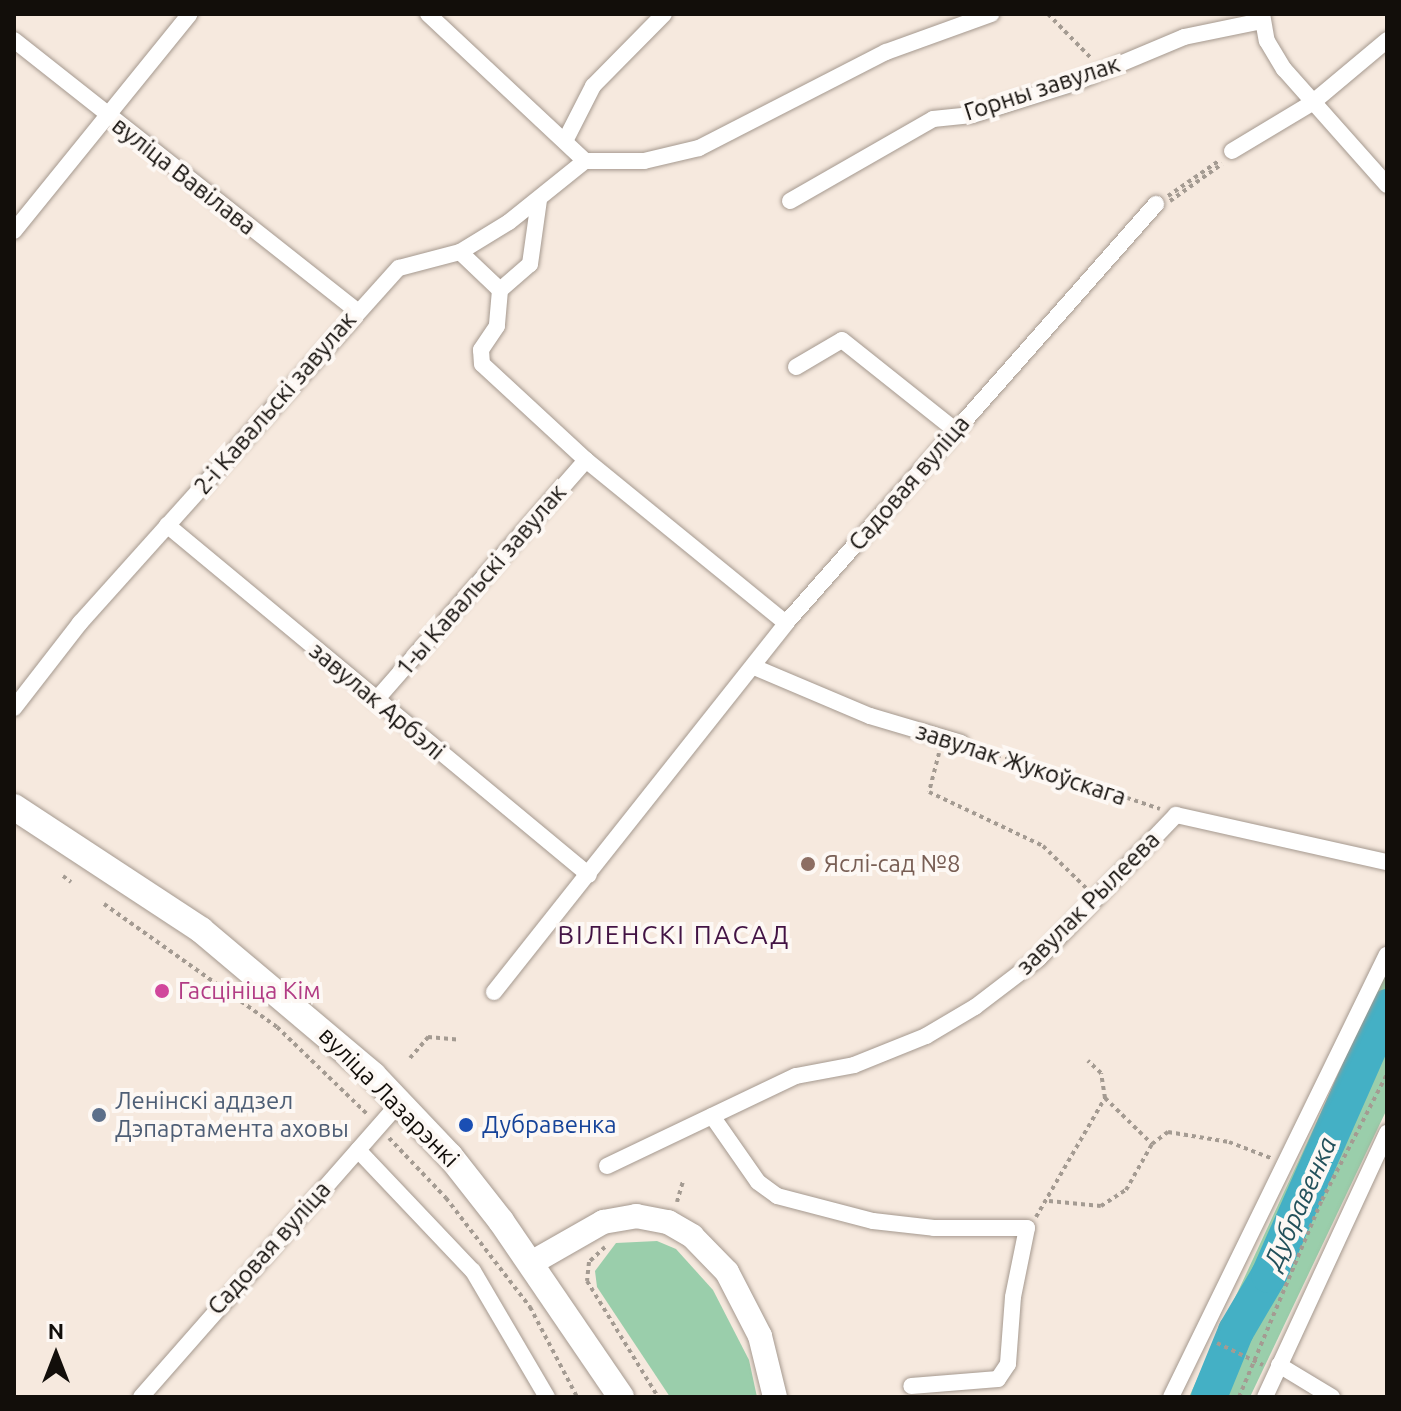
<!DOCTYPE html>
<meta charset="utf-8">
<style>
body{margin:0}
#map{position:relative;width:1401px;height:1411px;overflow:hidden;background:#f6e9de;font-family:Ubuntu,sans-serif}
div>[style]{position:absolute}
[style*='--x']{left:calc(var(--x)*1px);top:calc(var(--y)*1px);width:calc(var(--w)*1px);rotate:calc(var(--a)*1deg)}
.green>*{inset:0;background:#9aceab}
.river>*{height:36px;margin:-18px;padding:0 18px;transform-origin:18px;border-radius:18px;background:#44b0c5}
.path>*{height:4px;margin-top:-2px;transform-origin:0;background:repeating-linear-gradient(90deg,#a49b92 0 4px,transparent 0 8px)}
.roads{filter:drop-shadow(0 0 2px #a5998f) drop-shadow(0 0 2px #a5998f)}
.street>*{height:16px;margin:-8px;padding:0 8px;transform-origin:8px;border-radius:8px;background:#fff}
.secondary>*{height:24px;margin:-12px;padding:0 12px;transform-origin:12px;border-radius:12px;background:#fff}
.primary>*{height:26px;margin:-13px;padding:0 13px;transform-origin:13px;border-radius:13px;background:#fff}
.dots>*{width:22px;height:22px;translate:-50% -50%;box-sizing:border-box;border:4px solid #fdf8f4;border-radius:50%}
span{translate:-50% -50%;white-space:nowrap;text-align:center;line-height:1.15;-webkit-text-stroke:8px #fdf8f4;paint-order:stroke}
.street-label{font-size:24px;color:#120e0a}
.education-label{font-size:24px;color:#785e54}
.left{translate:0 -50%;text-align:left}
.hotel-label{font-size:24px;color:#b23c85}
.service-label{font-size:24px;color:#4e5e75}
.transit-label{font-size:24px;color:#164399}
.neighbourhood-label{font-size:26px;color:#421344;letter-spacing:2px}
.water-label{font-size:26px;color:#23515b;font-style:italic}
.frame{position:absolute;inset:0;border:16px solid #120e0a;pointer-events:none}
.north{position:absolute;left:16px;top:1315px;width:80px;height:80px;-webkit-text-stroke:6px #fdf8f4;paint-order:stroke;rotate:0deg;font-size:22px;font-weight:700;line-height:32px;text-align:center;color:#120e0a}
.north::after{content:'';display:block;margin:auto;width:28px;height:36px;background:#120e0a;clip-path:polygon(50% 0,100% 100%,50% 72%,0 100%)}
</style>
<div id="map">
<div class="green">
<div style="clip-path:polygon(1387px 970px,1387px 1109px,1250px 1397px,1189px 1397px)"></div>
<div style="clip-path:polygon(657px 1241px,676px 1249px,713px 1290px,749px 1360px,757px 1397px,670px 1397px,597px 1287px,595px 1271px,616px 1243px)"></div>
</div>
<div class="river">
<div style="--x:1209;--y:1397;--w:71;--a:-67.8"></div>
<div style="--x:1236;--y:1331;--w:65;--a:-59.5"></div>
<div style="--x:1269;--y:1275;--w:293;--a:-66.2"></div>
</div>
<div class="path">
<div style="--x:1048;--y:14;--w:62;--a:45.7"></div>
<div style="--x:1168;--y:196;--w:63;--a:-34.7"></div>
<div style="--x:1170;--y:201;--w:64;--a:-35.4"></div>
<div style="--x:975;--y:747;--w:195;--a:18.5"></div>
<div style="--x:939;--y:753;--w:40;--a:104.4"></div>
<div style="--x:929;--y:792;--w:126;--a:25.3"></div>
<div style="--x:1043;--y:846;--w:60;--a:44.3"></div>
<div style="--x:63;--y:876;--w:10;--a:37"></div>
<div style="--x:104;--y:904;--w:212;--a:35.4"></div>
<div style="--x:277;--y:1027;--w:125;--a:44"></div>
<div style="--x:410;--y:1058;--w:28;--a:-49"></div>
<div style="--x:428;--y:1037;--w:32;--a:5"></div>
<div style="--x:1105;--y:1098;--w:66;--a:44.4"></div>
<div style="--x:389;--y:1138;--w:83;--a:46.5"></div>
<div style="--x:446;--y:1198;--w:138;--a:52.4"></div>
<div style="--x:530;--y:1307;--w:102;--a:62.4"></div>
<div style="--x:1049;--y:1201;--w:52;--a:5.5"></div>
<div style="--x:1101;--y:1206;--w:30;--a:-33"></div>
<div style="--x:1126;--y:1190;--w:53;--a:-60.5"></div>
<div style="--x:1152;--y:1144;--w:20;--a:-37"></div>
<div style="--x:1168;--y:1132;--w:62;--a:9.3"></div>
<div style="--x:1229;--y:1142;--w:45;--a:20.9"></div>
<div style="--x:677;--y:1202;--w:22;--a:-74"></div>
<div style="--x:1036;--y:1217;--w:138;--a:-59.9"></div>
<div style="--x:1105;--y:1098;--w:25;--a:-99"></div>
<div style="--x:1101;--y:1073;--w:18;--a:-137"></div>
<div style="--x:605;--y:1247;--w:22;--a:137"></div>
<div style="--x:589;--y:1262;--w:19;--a:96"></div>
<div style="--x:587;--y:1281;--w:136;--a:58.5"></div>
<div style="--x:1217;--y:1343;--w:51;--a:25.6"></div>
<div style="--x:1239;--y:1397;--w:214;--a:-67.2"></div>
<div style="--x:1322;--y:1200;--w:142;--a:-62.7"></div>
</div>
<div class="roads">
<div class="street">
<div style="--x:428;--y:14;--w:215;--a:43.1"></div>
<div style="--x:1262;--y:14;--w:27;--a:80"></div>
<div style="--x:1267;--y:41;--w:33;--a:59"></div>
<div style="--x:1284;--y:69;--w:155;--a:48.4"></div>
<div style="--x:14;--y:40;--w:436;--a:38.3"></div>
<div style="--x:565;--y:141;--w:62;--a:-63"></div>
<div style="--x:593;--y:86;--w:101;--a:-45.4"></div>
<div style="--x:1232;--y:151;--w:93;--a:-31"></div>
<div style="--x:1312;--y:103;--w:98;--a:-40"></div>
<div style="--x:539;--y:200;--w:65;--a:98"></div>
<div style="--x:530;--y:264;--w:40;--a:139"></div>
<div style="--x:500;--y:290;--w:36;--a:95"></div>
<div style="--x:497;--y:326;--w:29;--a:124"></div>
<div style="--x:481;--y:350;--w:14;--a:86"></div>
<div style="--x:482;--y:364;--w:142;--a:42.7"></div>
<div style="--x:586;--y:460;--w:258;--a:39.2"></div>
<div style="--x:790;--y:201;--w:165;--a:-29.8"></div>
<div style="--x:933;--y:119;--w:39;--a:-6"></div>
<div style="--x:972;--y:115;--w:110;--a:-17.4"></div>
<div style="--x:1077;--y:82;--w:116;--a:-22.8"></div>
<div style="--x:1184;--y:37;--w:80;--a:-11.6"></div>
<div style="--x:14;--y:231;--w:279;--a:-51"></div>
<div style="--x:460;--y:252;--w:55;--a:43.5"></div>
<div style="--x:796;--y:367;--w:53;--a:-30.4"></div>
<div style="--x:842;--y:340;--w:144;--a:38.5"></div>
<div style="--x:167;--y:525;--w:548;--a:39.67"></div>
<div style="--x:754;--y:667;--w:126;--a:22.9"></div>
<div style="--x:870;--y:716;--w:95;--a:16.5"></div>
<div style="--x:376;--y:700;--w:319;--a:-48.8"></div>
<div style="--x:14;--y:708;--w:108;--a:-52.2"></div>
<div style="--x:80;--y:623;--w:477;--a:-48.1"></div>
<div style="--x:399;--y:268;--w:63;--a:-14.7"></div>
<div style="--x:460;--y:252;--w:57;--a:-31.5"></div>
<div style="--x:509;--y:222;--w:97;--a:-38.8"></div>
<div style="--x:585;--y:161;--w:59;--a:0"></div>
<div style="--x:644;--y:161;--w:57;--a:-13.3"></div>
<div style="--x:699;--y:148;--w:210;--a:-27.2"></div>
<div style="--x:886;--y:52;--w:112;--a:-19.9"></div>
<div style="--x:494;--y:992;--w:471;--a:-51.6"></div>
<div style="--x:786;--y:623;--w:559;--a:-48.55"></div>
<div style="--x:712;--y:1116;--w:80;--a:55.1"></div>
<div style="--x:758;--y:1182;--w:24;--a:36"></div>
<div style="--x:777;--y:1196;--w:99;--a:14.6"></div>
<div style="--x:873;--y:1221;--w:61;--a:6.5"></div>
<div style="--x:934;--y:1228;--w:93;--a:0"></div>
<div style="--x:1027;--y:1228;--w:70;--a:101.5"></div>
<div style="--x:1013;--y:1297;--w:67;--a:94.3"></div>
<div style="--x:1008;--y:1364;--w:18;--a:124"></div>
<div style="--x:998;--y:1379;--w:87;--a:175.4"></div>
<div style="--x:358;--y:1150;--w:167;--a:46.5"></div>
<div style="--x:473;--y:1271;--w:146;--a:59.6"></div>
<div style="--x:607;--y:1166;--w:209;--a:-25.5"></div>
<div style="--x:796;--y:1076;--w:59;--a:-10.7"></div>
<div style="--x:854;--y:1065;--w:78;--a:-21.9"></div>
<div style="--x:926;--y:1036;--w:57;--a:-30.6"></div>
<div style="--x:975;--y:1007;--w:81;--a:-37.4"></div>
<div style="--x:1039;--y:958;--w:198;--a:-46.2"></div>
<div style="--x:1176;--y:815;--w:216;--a:12.6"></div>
<div style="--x:1279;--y:1365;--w:62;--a:31.1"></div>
<div style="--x:141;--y:1397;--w:393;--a:-48.7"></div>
<div style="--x:1171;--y:1397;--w:492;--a:-64"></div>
<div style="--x:1265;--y:1397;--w:291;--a:-65.2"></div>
</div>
<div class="secondary">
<div style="--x:533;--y:1262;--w:81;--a:-29.7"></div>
<div style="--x:603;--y:1222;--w:34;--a:-10"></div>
<div style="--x:636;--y:1216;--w:33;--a:11"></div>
<div style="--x:668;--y:1222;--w:28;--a:30"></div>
<div style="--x:692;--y:1236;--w:50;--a:45.8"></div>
<div style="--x:727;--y:1272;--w:72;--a:62.7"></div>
<div style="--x:760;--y:1336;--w:63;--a:76.2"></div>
</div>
<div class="primary">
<div style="--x:14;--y:807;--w:224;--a:33.3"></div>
<div style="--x:201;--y:930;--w:225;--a:40.1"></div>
<div style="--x:373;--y:1075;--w:112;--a:46.5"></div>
<div style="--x:450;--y:1156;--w:83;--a:51.9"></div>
<div style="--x:501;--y:1221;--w:213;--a:55.7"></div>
</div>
</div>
<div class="dots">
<div style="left:808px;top:864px;background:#8d6e63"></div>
<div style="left:162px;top:991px;background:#d1479c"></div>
<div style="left:99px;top:1115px;background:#5c6f8a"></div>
<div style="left:466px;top:1125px;background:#1a4fb4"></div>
</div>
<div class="street-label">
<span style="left:1042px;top:88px;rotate:-18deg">Горны завулак</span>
<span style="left:184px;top:176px;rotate:38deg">вуліца Вавілава</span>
<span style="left:275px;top:403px;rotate:-49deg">2-і Кавальскі завулак</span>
<span style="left:909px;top:483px;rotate:-49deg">Садовая вуліца</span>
<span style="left:481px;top:580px;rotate:-49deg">1-ы Кавальскі завулак</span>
<span style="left:377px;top:701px;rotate:40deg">завулак Арбэлі</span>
<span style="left:1021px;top:764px;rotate:18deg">завулак Жукоўскага</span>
<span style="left:1088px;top:903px;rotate:-45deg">завулак Рылеева</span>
<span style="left:389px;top:1097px;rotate:45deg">вуліца Лазарэнкі</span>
<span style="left:269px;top:1248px;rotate:-48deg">Садовая вуліца</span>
</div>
<div class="education-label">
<span class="left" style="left:824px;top:864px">Яслі-сад №8</span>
</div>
<div class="hotel-label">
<span class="left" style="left:178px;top:991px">Гасцініца Кім</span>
</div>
<div class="service-label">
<span class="left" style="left:115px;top:1115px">Ленінскі аддзел<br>Дэпартамента аховы</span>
</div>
<div class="transit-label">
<span class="left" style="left:482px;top:1125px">Дубравенка</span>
</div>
<div class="neighbourhood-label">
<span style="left:674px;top:935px">ВІЛЕНСКІ ПАСАД</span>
</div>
<div class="water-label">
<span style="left:1300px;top:1203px;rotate:-66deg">Дубравенка</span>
</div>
<div class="frame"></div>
<div class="north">N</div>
</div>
